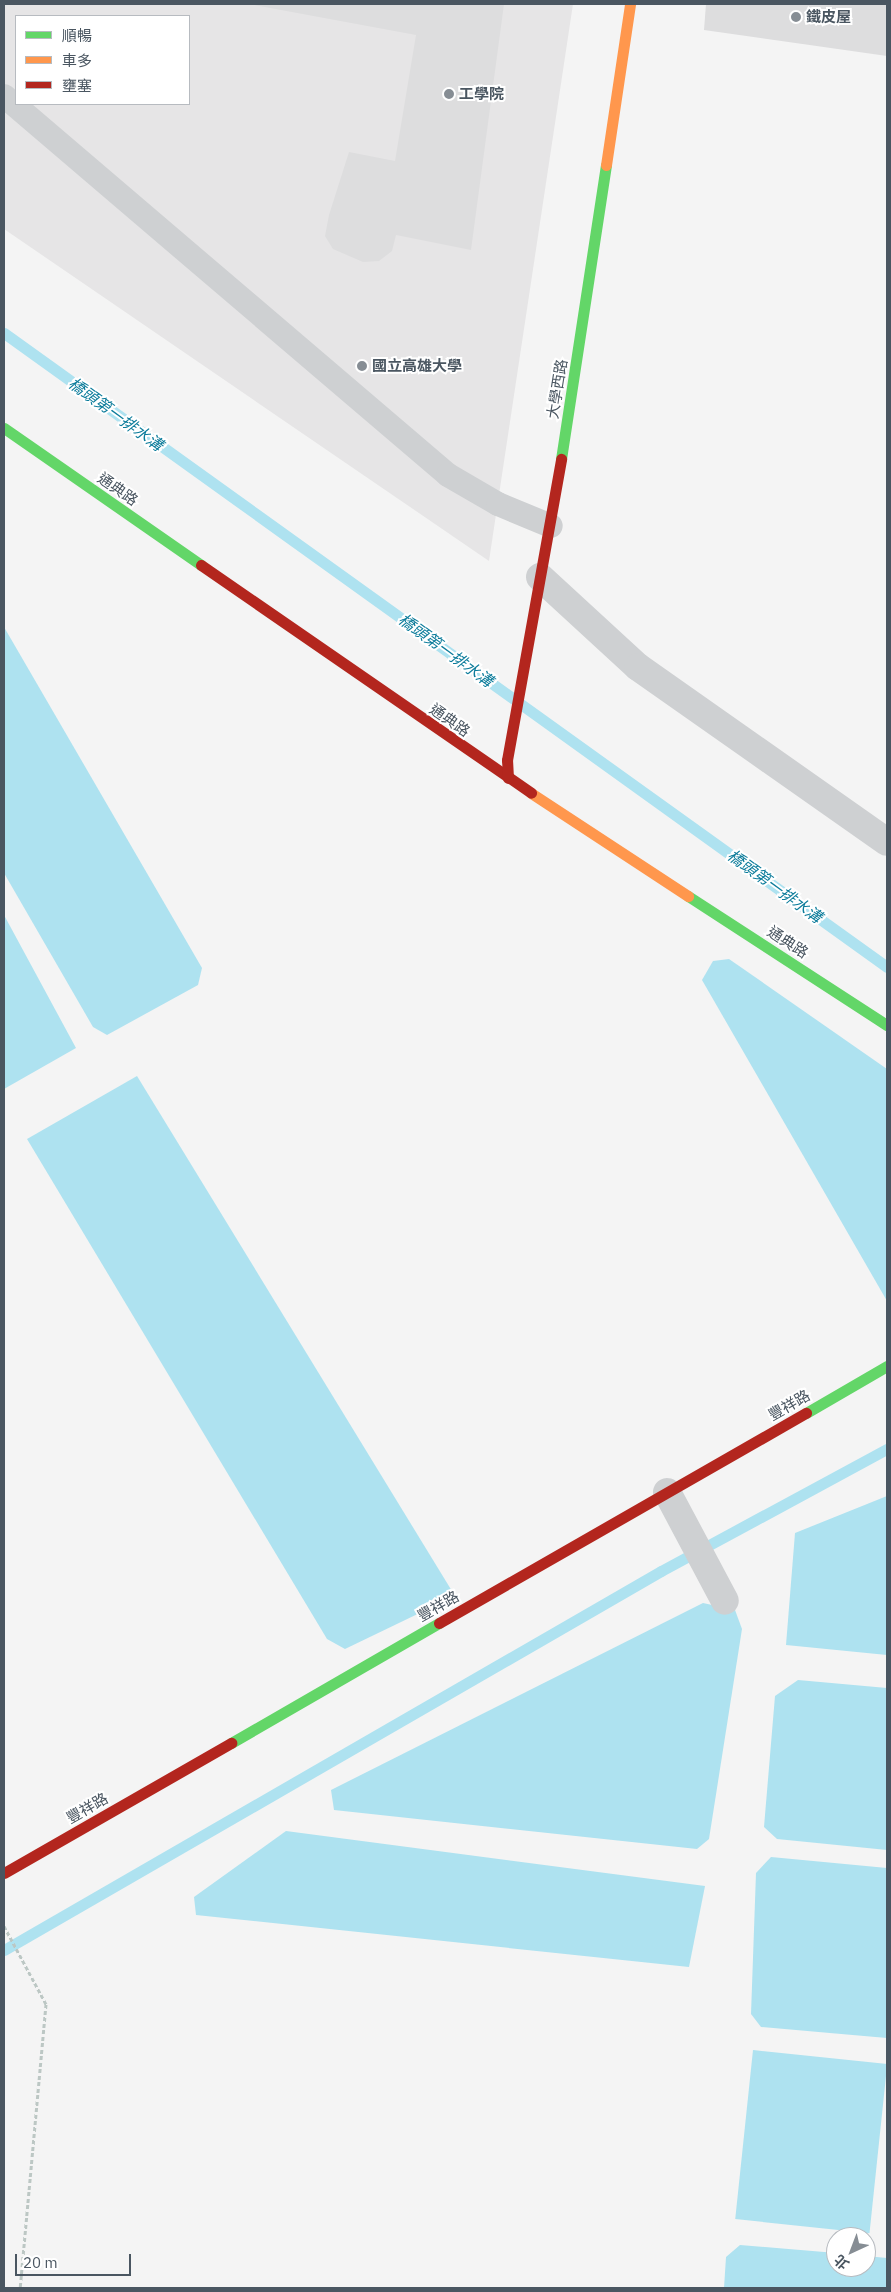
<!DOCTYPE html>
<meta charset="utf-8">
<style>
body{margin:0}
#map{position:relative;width:891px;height:2292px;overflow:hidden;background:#f4f4f4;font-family:"IBM Plex Sans","Noto Sans TC",sans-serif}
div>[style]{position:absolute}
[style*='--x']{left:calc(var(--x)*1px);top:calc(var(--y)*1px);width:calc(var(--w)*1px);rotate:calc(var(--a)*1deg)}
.education>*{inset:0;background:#e6e5e6}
.water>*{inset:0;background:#aee2f0;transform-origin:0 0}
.stream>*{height:11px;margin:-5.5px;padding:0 5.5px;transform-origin:5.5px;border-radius:5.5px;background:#aee2f0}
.building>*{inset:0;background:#ddddde}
.path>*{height:3px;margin-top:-1.5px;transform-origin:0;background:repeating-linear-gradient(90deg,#bcc7c4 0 4px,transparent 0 6.5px)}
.lane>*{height:24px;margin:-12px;padding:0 12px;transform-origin:12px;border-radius:12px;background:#ced0d2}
.street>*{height:28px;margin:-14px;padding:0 14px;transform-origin:14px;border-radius:14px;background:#ced0d2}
.fast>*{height:11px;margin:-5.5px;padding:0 5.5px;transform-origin:5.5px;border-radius:5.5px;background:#63d668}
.slow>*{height:11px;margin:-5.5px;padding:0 5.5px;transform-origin:5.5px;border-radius:5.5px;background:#ff974d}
.jam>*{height:11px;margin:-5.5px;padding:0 5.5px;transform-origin:5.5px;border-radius:5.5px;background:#b3261e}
.dots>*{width:14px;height:14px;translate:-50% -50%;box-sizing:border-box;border:2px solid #fff;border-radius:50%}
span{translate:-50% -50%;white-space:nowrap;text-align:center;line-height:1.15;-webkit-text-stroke:4px #fff;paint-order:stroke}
.poi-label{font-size:15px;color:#4a5661;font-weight:700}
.left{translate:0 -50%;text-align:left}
.street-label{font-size:15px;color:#4a5661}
.water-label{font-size:16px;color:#0c7c9b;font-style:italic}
.frame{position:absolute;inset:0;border:5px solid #4a5661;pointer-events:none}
.legend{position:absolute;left:15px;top:15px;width:175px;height:90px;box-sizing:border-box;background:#fff;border:1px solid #b7bbc0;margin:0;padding:6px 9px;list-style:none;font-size:15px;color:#4a5661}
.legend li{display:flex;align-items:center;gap:10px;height:25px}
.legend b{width:25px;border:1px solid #b7bbc0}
.north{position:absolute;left:826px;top:2227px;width:50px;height:50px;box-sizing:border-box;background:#fff;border:1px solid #b7bbc0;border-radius:50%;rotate:223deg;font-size:14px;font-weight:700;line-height:20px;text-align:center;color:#4a5661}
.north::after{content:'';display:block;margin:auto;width:18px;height:22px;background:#868d94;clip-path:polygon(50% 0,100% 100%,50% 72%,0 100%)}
.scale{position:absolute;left:15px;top:2254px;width:116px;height:22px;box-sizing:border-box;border:2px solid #4a5661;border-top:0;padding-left:6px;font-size:15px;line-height:18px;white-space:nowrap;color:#4a5661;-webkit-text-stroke:4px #fff;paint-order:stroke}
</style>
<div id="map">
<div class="education">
<div style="clip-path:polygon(evenodd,4px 4px,573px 4px,489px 561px,4px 229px,4px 4px,16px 16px,189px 16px,189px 104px,16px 104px,16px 16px)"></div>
</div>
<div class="water">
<div style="clip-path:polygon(4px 627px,202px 968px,198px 985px,107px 1035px,93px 1027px,4px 873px)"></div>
<div style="clip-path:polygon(4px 915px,76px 1048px,4px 1089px)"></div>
<div style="clip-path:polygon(729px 959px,887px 1069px,887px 1301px,702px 980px,713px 961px)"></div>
<div style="clip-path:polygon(137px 1076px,455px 1596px,345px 1649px,327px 1639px,27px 1139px)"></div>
<div style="clip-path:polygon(887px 1496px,887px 1655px,786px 1645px,795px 1533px)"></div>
<div style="clip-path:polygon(703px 1603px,735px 1610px,742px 1629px,709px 1839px,697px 1849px,334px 1810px,331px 1790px)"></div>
<div style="clip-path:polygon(798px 1680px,887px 1688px,887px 1850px,777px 1839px,764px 1827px,775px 1696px)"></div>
<div style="clip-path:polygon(286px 1831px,705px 1886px,689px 1967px,196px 1915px,194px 1897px)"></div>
<div style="clip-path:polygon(771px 1857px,887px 1868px,887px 2038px,761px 2027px,751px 2014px,756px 1873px)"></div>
<div style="left:753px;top:2050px;width:135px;height:170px;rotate:6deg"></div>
<div style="clip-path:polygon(740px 2245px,836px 2253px,836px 2267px,866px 2267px,866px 2256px,887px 2258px,887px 2288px,724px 2288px,726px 2257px)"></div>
</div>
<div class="stream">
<div style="--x:4;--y:333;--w:1087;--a:35.68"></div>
<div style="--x:4;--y:1950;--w:758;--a:-29.98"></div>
<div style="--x:661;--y:1571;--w:257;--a:-28.4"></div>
</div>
<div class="building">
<div style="clip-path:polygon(249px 4px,504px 4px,471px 250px,396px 235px,392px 251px,379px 261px,363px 262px,333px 249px,325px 236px,329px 215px,349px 152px,395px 161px,416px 35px)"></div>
<div style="clip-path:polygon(706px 4px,887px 4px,887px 56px,704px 30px)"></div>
</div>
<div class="path">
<div style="--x:4;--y:1926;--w:89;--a:61.7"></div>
<div style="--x:46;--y:2004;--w:285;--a:95.2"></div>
</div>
<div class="lane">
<div style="--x:4;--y:96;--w:584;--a:40.48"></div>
<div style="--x:448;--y:475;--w:58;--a:30.1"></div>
<div style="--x:498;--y:504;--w:57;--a:22.5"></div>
</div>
<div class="street">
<div style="--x:540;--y:577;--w:133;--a:42.6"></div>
<div style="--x:638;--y:667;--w:304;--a:35.1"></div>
<div style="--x:667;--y:1492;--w:123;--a:62"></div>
</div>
<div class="fast">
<div style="--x:4;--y:428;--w:240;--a:34.8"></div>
<div style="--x:561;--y:459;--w:297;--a:-81.3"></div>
<div style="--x:688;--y:896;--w:237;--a:33"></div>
<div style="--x:806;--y:1413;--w:94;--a:-30.1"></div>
<div style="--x:231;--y:1743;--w:240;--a:-30"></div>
</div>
<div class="slow">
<div style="--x:606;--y:165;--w:163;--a:-81.5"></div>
<div style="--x:531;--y:793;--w:188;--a:33.3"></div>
</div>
<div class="jam">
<div style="--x:201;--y:565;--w:401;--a:34.6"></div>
<div style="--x:508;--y:778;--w:18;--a:-93"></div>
<div style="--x:507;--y:760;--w:306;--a:-79.8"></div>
<div style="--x:439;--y:1623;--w:423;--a:-29.8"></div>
<div style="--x:4;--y:1873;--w:262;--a:-29.8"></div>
</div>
<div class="dots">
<div style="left:796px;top:17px;background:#868d94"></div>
<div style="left:449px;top:94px;background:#868d94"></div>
<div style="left:362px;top:366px;background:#868d94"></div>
</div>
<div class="poi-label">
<span class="left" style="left:806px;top:17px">鐵皮屋</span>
<span class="left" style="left:459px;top:94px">工學院</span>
<span class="left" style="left:372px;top:366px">國立高雄大學</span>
</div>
<div class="street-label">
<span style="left:557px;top:389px;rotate:-81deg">大學西路</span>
<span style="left:118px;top:489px;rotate:35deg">通典路</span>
<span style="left:450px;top:720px;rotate:35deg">通典路</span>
<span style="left:788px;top:942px;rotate:33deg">通典路</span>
<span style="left:789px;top:1405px;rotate:-30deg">豐祥路</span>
<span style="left:438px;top:1606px;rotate:-30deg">豐祥路</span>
<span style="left:87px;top:1808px;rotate:-30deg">豐祥路</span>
</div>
<div class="water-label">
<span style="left:116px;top:414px;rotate:36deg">橋頭第一排水溝</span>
<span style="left:446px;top:650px;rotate:36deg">橋頭第一排水溝</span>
<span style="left:775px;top:886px;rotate:36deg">橋頭第一排水溝</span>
</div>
<div class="frame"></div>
<ul class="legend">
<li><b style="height:6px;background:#63d668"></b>順暢</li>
<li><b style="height:6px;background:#ff974d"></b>車多</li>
<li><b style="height:6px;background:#b3261e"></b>壅塞</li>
</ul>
<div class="north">北</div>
<div class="scale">20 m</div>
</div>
